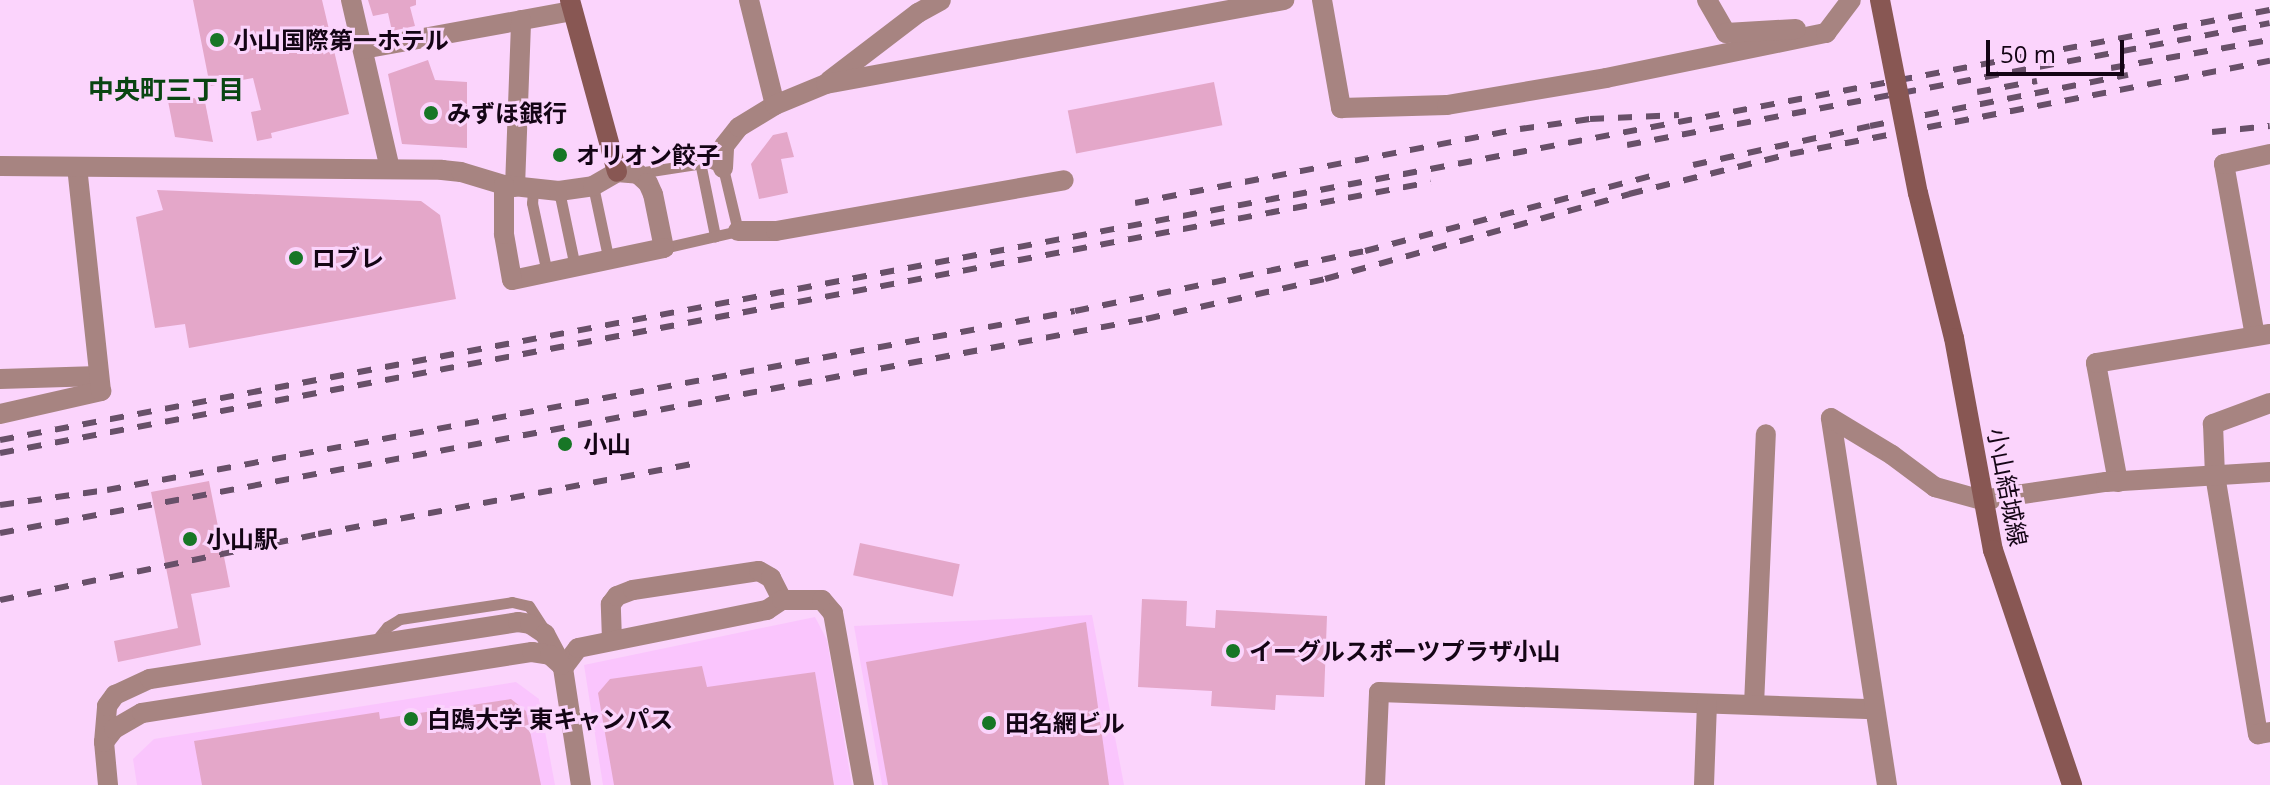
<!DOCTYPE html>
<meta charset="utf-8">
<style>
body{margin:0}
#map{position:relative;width:2270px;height:785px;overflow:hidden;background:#fbd4fc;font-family:"Open Sans","Noto Sans JP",sans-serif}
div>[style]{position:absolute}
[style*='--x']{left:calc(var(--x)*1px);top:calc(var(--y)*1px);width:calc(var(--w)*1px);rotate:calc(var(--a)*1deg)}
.built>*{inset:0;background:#fac5fd}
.building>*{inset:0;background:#e4a7c9;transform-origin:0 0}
.service>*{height:11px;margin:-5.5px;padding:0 5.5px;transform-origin:5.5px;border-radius:5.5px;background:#a78481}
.minor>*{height:20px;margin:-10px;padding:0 10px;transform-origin:10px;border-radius:10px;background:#a78481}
.tertiary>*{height:20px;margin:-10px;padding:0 10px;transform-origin:10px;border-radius:10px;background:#a78481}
.secondary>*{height:20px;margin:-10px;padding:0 10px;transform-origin:10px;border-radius:10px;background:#885753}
.rail>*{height:6px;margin-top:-3px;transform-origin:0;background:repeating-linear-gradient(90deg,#685069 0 14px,transparent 0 28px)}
.secondary-bridge>*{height:20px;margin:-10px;padding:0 10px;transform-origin:10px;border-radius:10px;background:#885753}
.dots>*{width:22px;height:22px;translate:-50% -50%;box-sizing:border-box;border:4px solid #fbd4fc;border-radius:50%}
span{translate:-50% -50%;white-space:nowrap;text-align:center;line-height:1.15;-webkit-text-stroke:6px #fbd4fc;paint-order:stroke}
.poi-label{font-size:24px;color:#140515;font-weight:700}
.left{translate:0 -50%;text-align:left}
.street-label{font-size:24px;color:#140515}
.neighbourhood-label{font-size:26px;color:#094512;font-weight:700}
.scale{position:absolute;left:1986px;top:40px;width:138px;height:36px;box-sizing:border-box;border:4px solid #140515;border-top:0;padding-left:10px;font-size:24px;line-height:28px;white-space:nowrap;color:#140515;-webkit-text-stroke:6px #fbd4fc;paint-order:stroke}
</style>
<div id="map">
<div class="built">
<div style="clip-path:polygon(1092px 615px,1124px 785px,882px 785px,854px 626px)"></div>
<div style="clip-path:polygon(815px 617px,827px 640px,852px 785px,603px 785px,584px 665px)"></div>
<div style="clip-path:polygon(516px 682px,539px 699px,555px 785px,137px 785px,133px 759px,154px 739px)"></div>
</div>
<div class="building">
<div style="clip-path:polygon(193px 0,322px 0,349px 114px,271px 133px,272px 138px,257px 141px,251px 112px,261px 110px,253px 78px,210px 86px)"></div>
<div style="clip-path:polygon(368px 0,416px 0,416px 5px,410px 7px,415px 26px,392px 31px,388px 13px,373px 16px)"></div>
<div style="clip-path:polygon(428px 60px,435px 80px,467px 82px,467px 148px,402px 144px,388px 74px)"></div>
<div style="left:1214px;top:82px;width:44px;height:149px;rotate:79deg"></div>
<div style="clip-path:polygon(204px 97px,213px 142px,175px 137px,168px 101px)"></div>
<div style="clip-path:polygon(787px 132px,794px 157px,781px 159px,788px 193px,759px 199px,751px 164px,773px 135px)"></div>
<div style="clip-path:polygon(157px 190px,421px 201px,440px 215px,456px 299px,189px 348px,185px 324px,155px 328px,136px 217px,163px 210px)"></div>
<div style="clip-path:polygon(209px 481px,230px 587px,191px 594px,201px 645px,118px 662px,114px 641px,178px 628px,151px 492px)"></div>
<div style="left:860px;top:543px;width:102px;height:33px;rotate:12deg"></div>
<div style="clip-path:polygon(1142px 599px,1187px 601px,1186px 626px,1215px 628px,1216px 610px,1327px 616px,1324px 697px,1276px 695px,1275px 710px,1211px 706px,1212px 691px,1138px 687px)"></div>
<div style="clip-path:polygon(1086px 622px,1109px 785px,888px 785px,866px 662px)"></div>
<div style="clip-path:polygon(702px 666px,707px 687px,815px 672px,834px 785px,614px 785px,598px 693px,610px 679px)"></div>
<div style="clip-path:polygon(511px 699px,526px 711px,541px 785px,202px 785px,194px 741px,379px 712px,380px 719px)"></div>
</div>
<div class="service">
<div style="--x:700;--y:162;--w:76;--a:78.5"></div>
<div style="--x:638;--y:173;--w:72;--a:-8.8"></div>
<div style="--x:709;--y:162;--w:15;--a:23"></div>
<div style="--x:723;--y:168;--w:65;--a:76.6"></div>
<div style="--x:738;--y:231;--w:76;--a:167.1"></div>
<div style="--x:593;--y:186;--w:77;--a:78"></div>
<div style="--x:533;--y:190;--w:13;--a:94"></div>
<div style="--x:532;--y:203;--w:72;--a:77.9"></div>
<div style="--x:559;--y:191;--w:78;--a:78.1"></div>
<div style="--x:374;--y:643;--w:21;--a:-51"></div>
<div style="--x:387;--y:627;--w:15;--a:-32"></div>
<div style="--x:400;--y:619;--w:113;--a:-8.6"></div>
<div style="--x:512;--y:602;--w:17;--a:13"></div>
<div style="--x:529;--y:606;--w:27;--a:57"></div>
</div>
<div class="minor">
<div style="--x:351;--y:0;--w:173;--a:77"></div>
<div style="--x:749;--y:0;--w:108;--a:76.1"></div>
<div style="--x:1322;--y:0;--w:110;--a:80"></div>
<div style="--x:1341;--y:108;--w:106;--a:-1.6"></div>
<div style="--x:1447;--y:105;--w:161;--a:-9.6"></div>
<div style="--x:1606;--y:78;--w:225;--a:-11.6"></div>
<div style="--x:1826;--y:33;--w:41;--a:-52.9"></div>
<div style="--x:1707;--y:0;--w:38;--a:60"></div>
<div style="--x:1726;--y:33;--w:70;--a:-3.3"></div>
<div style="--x:363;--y:49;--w:213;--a:-10.3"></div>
<div style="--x:829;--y:81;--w:112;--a:-37.4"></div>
<div style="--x:918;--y:13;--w:26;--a:-29"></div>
<div style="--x:723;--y:168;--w:22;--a:-87"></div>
<div style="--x:724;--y:146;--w:24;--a:-52"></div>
<div style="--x:739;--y:127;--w:42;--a:-31.4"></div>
<div style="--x:775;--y:105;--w:55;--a:-22.4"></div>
<div style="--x:826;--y:84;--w:466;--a:-10.4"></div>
<div style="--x:515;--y:187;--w:167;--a:-87.9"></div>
<div style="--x:738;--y:231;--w:38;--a:0"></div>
<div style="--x:776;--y:231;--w:292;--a:-10"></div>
<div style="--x:2255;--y:336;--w:175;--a:-100.2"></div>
<div style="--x:2224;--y:164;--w:47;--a:-12.3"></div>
<div style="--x:0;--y:379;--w:99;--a:-1.7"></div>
<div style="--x:2270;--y:403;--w:61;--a:159.8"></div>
<div style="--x:2213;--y:424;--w:51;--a:87.8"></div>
<div style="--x:2215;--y:475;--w:263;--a:80.6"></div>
<div style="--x:2258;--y:734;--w:12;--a:-9"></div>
<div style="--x:0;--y:414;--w:104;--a:-12.8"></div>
<div style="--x:101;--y:391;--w:224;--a:-96.1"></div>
<div style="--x:2118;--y:482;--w:121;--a:-100.5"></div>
<div style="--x:2096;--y:363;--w:176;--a:-9.5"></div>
<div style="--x:1754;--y:705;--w:271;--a:-87.5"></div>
<div style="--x:1375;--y:785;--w:93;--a:-87.5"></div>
<div style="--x:1379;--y:692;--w:495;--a:2"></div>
<div style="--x:1704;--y:785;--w:81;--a:-87.9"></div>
<div style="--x:1887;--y:785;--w:371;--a:-98.7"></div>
<div style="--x:1831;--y:418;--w:71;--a:31.2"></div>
<div style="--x:1892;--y:455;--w:54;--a:36.7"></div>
<div style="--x:1935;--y:487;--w:49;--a:15.5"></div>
<div style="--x:1982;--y:500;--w:125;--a:-8.3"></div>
<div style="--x:2106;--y:482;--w:164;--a:-3.5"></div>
</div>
<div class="tertiary">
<div style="--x:0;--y:166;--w:442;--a:0.5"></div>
<div style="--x:442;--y:170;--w:19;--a:6"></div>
<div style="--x:461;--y:172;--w:45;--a:16.8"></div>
<div style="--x:504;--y:185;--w:55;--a:6.2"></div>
<div style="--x:559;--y:191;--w:34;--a:-8"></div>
<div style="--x:593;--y:186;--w:28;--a:-30"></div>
<div style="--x:617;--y:172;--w:21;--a:5"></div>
<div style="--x:638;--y:174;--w:13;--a:42"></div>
<div style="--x:648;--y:183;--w:12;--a:66"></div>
<div style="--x:653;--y:194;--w:55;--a:78.5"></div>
<div style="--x:664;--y:248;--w:155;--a:168.1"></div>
<div style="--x:512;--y:280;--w:47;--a:-99.9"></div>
<div style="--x:504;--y:234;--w:49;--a:-90"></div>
<div style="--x:612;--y:640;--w:36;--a:-92"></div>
<div style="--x:611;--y:604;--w:10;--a:-53"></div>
<div style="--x:617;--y:596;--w:17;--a:-21"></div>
<div style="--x:633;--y:590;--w:127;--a:-8.6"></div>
<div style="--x:759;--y:571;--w:14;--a:30"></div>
<div style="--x:771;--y:578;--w:25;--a:63"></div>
<div style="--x:563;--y:668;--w:25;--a:-53"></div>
<div style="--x:578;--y:648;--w:193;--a:-11.4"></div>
<div style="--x:767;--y:610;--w:18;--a:-34"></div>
<div style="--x:782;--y:600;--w:40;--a:0"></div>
<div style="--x:822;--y:600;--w:17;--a:50"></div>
<div style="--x:833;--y:613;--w:175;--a:79.8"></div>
<div style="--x:104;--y:742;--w:36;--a:-85"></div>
<div style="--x:107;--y:706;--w:14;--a:-54"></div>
<div style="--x:115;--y:695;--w:38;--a:-25"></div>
<div style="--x:150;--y:679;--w:372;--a:-8.8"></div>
<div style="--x:518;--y:622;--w:12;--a:9"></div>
<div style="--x:530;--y:624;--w:18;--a:34"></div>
<div style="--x:545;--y:634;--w:38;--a:62"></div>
<div style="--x:563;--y:668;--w:118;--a:81.3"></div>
<div style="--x:108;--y:785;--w:43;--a:-95.3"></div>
<div style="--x:104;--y:742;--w:16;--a:-52"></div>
<div style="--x:114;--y:729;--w:32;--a:-30"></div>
<div style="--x:142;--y:713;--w:395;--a:-8.9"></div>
<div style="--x:532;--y:652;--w:18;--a:9"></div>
<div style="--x:550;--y:655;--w:15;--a:42"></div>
</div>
<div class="secondary">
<div style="--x:570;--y:0;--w:178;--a:74.7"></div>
<div style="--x:1918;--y:193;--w:149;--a:76.1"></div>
<div style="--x:1954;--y:338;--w:216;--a:79.6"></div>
<div style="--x:1993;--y:550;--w:248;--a:71.4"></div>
</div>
<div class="rail">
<div style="--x:2111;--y:68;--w:161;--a:-10"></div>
<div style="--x:1977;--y:92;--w:61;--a:-10.4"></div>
<div style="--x:2212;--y:132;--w:58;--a:-5.9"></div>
<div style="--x:1627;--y:145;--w:654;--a:-10.74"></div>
<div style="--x:1693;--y:165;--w:181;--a:-12.4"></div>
<div style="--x:1870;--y:126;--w:263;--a:-11.2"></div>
<div style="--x:1135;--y:203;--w:392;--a:-10.9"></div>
<div style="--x:1520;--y:129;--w:71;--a:-8.1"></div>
<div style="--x:1590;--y:119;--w:89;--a:-2.6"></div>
<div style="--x:0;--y:440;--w:2310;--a:-10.73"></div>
<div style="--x:0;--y:453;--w:1456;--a:-10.72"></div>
<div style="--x:0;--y:505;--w:108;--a:-8"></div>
<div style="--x:107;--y:490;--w:984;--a:-10.48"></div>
<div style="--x:1075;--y:311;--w:296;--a:-11.7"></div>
<div style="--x:1365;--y:251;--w:300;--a:-14.7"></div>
<div style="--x:0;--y:533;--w:1166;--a:-10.58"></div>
<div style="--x:1146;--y:319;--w:183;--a:-12.6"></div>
<div style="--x:1325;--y:279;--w:316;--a:-15.6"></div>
<div style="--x:1629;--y:194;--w:166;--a:-14"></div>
<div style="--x:1790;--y:154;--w:489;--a:-11"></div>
<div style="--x:0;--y:600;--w:325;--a:-11.7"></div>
<div style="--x:318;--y:534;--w:386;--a:-10.6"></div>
</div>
<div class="secondary-bridge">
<div style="--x:1880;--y:0;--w:197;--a:78.9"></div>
</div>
<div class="dots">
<div style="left:217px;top:40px;background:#177626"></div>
<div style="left:431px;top:113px;background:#177626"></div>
<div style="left:560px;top:155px;background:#177626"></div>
<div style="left:296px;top:258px;background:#177626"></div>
<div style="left:565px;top:444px;background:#177626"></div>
<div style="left:190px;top:539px;background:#177626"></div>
<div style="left:1233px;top:651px;background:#177626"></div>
<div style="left:411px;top:719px;background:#177626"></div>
<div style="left:989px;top:723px;background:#177626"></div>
</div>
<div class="poi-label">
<span class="left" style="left:233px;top:40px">小山国際第一ホテル</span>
<span class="left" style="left:447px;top:113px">みずほ銀行</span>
<span class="left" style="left:576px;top:155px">オリオン餃子</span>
<span class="left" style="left:312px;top:258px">ロブレ</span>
<span class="left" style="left:583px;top:444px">小山</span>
<span class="left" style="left:206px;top:539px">小山駅</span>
<span class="left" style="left:1249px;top:651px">イーグルスポーツプラザ小山</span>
<span class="left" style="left:427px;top:719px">白鴎大学 東キャンパス</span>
<span class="left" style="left:1005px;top:723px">田名網ビル</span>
</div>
<div class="street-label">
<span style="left:2008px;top:487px;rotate:79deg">小山結城線</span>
</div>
<div class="neighbourhood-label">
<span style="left:166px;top:90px">中央町三丁目</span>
</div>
<div class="scale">50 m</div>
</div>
